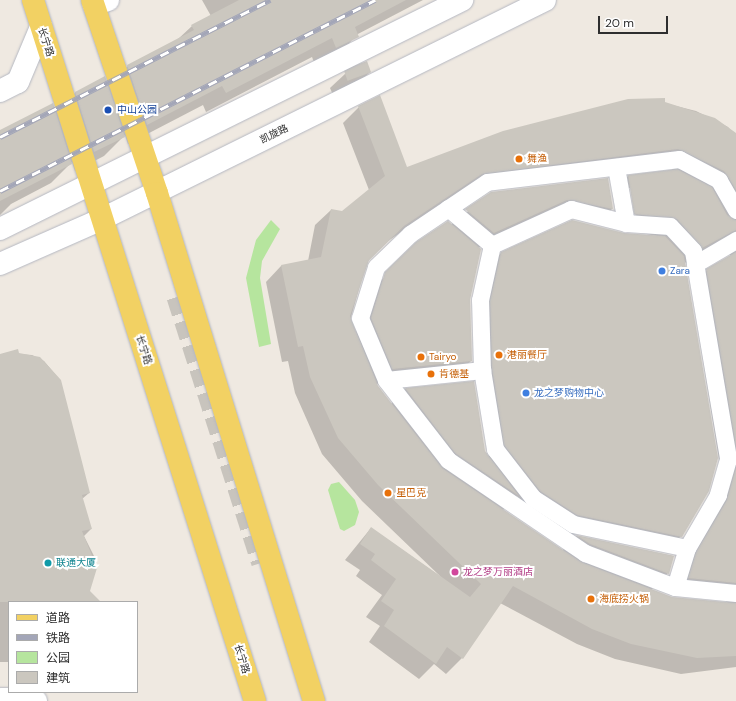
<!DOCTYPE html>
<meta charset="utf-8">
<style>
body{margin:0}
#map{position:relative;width:736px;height:701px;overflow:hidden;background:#efe9e1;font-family:"DM Sans","Noto Sans SC",sans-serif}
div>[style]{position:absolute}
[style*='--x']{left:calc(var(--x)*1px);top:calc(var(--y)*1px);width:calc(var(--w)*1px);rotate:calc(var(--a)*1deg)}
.green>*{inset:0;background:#b6e59e}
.shadow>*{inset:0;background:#0003}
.building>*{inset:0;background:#cbc7bf;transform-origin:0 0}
.pedestrian-tunnel>*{height:17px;margin-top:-8.5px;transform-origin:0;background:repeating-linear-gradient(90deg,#c8c4bd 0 17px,transparent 0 25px)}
.roads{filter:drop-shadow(0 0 1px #b4b7c1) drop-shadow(0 0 1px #b4b7c1)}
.pedestrian>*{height:17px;margin:-8.5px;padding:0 8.5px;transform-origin:8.5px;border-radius:8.5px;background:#fff}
.minor>*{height:22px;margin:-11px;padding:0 11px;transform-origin:11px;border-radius:11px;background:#fff}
.tertiary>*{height:22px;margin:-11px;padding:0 11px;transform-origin:11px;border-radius:11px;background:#fff}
.primary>*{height:22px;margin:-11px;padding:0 11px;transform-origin:11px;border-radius:11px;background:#f2d163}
.rail>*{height:4.5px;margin-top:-2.25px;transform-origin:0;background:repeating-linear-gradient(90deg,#fff 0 9px,#a3a6b8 0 18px);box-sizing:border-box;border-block:1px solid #a3a6b8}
.dots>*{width:11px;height:11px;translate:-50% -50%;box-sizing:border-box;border:2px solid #fff;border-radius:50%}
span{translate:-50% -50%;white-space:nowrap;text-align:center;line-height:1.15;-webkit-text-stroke:4px #fff;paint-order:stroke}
.street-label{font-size:10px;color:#2e2e2e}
.transit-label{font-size:10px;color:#164399}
.left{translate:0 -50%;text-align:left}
.food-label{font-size:10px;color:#c56008}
.shop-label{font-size:10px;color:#366cbe}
.culture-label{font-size:10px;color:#0d838f}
.hotel-label{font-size:10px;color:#b23c85}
.legend{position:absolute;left:8px;top:601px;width:130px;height:92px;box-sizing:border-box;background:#fff;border:1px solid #ababab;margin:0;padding:5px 7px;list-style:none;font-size:12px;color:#2e2e2e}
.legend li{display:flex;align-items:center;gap:8px;height:20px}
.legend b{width:20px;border:1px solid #ababab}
.scale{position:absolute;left:598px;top:16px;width:70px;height:18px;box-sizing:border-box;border:2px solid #2e2e2e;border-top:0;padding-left:5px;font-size:12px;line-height:14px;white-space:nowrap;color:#2e2e2e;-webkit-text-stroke:3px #fff;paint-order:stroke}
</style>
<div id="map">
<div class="green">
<div style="clip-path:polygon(271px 220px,280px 229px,262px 261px,260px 278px,271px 344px,259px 347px,246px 278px,256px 240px)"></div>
<div style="clip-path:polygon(339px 482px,355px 500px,359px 512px,355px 525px,344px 531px,340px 529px,328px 490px,331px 484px)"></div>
</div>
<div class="shadow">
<div style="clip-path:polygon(202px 0,423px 0,356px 35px,338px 57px,316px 67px,312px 57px,206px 112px,203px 105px,128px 144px,125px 135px,104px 156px,75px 171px,72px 162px,51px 183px,11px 204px,0 215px,0 131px,55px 113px,76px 92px,107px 86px,128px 66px,177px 40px,192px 26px,211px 16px)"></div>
<div style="clip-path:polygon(370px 72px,355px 87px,334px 97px,330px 88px,346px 73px)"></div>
<div style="clip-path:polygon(evenodd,664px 103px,696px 111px,728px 127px,736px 136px,736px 667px,681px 674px,615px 659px,577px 644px,500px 603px,462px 658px,446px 674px,434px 664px,419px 679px,369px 642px,380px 626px,366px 617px,382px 595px,356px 576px,360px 570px,345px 560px,371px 528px,441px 577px,362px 501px,322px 454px,295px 393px,288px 361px,282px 362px,266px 282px,281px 266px,308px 261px,315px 225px,331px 210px,343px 212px,369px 190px,343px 123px,359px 107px,406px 168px,664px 103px,662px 164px,675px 171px,628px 176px,612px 192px,619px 229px,663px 237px,624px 234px,501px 253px,486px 268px,477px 385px,489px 458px,484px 451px,473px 382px,405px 389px,391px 404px,376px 384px,455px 376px,471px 361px,469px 298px,478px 248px,558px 214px,597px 224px,612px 209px,607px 179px,491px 193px,370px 289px,355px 335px,350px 321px,366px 263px,388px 241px,465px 189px,662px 164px,664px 103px,629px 188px,631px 188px,636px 218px,634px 219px,629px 188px,664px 103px,719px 245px,731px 256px,707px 270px,691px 286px,722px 478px,673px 594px,722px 598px,728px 603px,672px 598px,651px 590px,668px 573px,673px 556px,576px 536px,562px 551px,503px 510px,517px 496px,525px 506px,561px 530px,666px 552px,681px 536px,683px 260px,686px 263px,719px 245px)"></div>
<div style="clip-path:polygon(4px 353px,32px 355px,44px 361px,60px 380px,89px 493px,82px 499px,91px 529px,84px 536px,95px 558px,96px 568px,89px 591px,97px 602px,9px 602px,9px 662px,0 662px,0 357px)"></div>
</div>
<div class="building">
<div style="clip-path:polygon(239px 0,406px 0,355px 27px,359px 37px,336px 48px,332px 38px,226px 93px,222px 86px,147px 125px,127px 65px,194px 30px,191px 25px)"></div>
<div style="left:367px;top:61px;width:12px;height:25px;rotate:70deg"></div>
<div style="clip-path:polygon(105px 76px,125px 137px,94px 152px,75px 92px)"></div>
<div style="clip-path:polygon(380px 95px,407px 167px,503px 131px,628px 99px,665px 98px,665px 102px,715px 118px,736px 133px,736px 190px,724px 171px,678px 149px,482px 174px,404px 226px,369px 260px,350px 316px,378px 386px,442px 468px,581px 562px,672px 597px,736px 603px,736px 656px,697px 658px,631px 644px,592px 629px,513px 586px,463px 659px,447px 647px,436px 664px,384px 626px,394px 610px,381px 601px,396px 579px,371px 560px,375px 554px,360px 544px,371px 527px,470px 597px,481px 584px,378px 485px,338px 438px,310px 377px,303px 346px,298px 347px,281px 265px,321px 257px,331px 209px,342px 211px,385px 176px,358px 106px)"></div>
<div style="clip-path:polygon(53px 103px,72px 164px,0 201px,0 130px)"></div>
<div style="clip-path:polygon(677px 169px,712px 187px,727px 215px,736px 220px,736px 230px,702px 248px,677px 219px,634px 214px,628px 175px)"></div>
<div style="clip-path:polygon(608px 178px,613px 209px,567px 200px,494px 233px,465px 209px,491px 192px)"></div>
<div style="clip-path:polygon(572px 220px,624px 233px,665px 236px,684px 256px,718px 458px,709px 491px,682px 537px,577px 515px,540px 491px,504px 445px,492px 369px,490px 301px,501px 252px)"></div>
<div style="clip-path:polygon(448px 221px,481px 249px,470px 300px,472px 361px,392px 369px,371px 318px,385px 272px,416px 242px)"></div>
<div style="clip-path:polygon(736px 252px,736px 446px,706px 269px)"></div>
<div style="clip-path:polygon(18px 349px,19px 353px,40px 357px,61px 380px,90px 493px,82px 495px,92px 529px,82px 531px,97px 568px,90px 591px,101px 602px,0 602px,0 354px)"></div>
<div style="clip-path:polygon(474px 381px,485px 451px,519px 496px,455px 453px,405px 388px)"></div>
<div style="clip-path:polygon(736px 468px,736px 583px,688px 578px,696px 552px,727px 500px)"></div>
<div style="clip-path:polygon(576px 535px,674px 556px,669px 574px,590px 544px)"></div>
</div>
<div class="pedestrian-tunnel">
<div style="--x:175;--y:297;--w:279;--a:72.3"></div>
</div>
<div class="roads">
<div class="pedestrian">
<div style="--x:616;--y:167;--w:57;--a:79.9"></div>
<div style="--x:448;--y:208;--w:57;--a:40.1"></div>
<div style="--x:571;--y:209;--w:57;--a:14.3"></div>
<div style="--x:626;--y:223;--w:44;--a:3.9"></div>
<div style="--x:670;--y:226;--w:34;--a:47"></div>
<div style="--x:693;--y:251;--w:211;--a:80.4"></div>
<div style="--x:728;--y:459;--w:37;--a:106"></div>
<div style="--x:718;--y:495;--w:61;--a:120.3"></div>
<div style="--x:687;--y:548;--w:116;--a:-168.1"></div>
<div style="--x:573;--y:524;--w:48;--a:-147"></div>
<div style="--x:533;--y:498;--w:62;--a:-127.8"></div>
<div style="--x:495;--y:449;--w:80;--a:-99.3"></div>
<div style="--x:482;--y:370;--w:70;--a:-91.6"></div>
<div style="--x:480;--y:300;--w:56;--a:-77.7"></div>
<div style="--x:492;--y:245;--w:87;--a:-24.5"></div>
<div style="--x:736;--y:210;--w:34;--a:-120"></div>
<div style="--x:719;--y:180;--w:45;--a:-152.3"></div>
<div style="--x:679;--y:159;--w:193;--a:173.2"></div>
<div style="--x:487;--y:182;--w:93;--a:146"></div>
<div style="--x:410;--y:234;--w:47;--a:135.9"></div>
<div style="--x:376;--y:267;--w:53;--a:107.4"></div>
<div style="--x:360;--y:318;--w:67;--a:67.2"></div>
<div style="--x:386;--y:380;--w:101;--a:52.2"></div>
<div style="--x:448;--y:460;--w:166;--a:34.2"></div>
<div style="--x:585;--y:553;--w:96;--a:20.7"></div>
<div style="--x:675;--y:587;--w:61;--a:5.6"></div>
<div style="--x:695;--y:264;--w:48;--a:-30.3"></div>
<div style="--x:386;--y:380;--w:97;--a:-5.9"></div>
<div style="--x:675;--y:587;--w:41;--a:-72.9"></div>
</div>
<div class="minor">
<div style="--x:94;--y:5;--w:15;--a:-20"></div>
<div style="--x:0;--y:699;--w:36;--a:3"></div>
</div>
<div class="tertiary">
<div style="--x:0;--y:91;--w:20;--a:-27"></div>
<div style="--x:18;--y:82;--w:60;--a:-67.3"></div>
<div style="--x:0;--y:229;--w:516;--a:-26.37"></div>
<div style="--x:0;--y:264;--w:111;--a:-23.8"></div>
<div style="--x:102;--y:219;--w:494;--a:-26.3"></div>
</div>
<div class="primary">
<div style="--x:33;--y:0;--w:735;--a:72.43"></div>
<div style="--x:92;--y:0;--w:204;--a:71.4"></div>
<div style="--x:157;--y:193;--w:532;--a:72.83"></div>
</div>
</div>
<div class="rail">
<div style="--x:0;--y:137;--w:303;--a:-26.9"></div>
<div style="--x:0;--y:191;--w:421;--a:-27"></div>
</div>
<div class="dots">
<div style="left:108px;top:110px;background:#1a4fb4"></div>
<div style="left:519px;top:159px;background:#e8710a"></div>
<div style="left:662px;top:271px;background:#3f7fe0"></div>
<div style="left:499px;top:355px;background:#e8710a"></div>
<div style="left:421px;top:357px;background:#e8710a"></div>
<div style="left:431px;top:374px;background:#e8710a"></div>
<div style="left:526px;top:393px;background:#3f7fe0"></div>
<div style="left:388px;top:493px;background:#e8710a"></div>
<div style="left:48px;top:563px;background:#0f9aa8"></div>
<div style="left:455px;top:572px;background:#d1479c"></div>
<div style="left:591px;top:599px;background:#e8710a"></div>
</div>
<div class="street-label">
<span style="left:46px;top:42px;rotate:72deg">长宁路</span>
<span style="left:274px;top:134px;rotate:-26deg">凯旋路</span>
<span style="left:144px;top:350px;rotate:72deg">长宁路</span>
<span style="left:242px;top:659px;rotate:73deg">长宁路</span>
</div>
<div class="transit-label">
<span class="left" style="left:117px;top:110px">中山公园</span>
</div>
<div class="food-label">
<span class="left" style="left:527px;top:159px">舞渔</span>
<span class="left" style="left:507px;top:355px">港丽餐厅</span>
<span class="left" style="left:429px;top:357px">Tairyo</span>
<span class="left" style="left:439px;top:374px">肯德基</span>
<span class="left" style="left:396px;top:493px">星巴克</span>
<span class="left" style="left:599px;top:599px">海底捞火锅</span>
</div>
<div class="shop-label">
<span class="left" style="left:670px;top:271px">Zara</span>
<span class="left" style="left:534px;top:393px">龙之梦购物中心</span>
</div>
<div class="culture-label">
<span class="left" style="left:56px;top:563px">联通大厦</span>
</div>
<div class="hotel-label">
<span class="left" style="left:463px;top:572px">龙之梦万丽酒店</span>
</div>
<ul class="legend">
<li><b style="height:5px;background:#f2d163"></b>道路</li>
<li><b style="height:5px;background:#a3a6b8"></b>铁路</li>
<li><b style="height:11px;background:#b6e59e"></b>公园</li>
<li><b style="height:11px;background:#cbc7bf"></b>建筑</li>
</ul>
<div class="scale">20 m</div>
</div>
